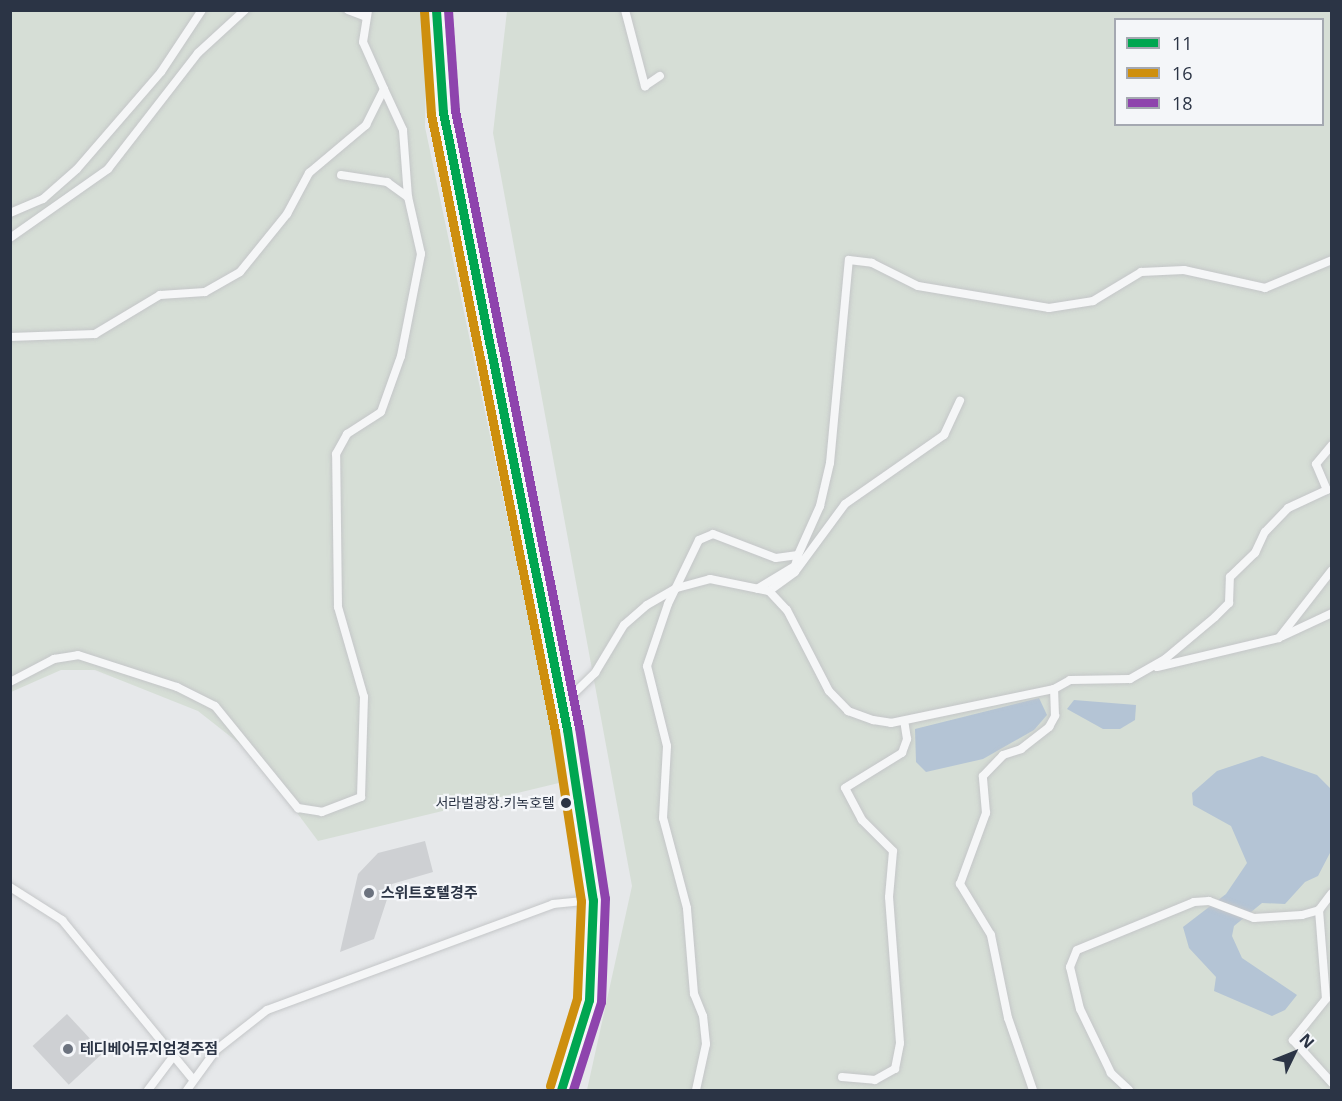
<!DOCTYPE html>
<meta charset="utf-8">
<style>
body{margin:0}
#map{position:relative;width:1342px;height:1101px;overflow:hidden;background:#e6e8ea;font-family:"Open Sans","Noto Sans KR",sans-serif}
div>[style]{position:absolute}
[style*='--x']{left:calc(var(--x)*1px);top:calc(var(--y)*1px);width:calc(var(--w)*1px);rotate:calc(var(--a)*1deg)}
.green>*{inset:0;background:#d6ded6}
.water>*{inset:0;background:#b4c4d5}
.building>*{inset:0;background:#ced0d3;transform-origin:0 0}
.roads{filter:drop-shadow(0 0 2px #c4c6c8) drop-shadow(0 0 2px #c4c6c8)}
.service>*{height:8px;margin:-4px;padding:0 4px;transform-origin:4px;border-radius:4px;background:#f5f6f7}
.tertiary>*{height:18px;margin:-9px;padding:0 9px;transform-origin:9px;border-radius:9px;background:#f5f6f7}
.bus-1>*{height:9px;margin:-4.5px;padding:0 4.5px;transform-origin:4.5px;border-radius:4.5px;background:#00a651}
.bus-2>*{height:9px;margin:-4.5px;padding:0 4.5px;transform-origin:4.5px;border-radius:4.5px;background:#ce8f0e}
.bus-3>*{height:9px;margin:-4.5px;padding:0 4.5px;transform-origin:4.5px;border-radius:4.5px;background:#8e44ad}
.dots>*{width:16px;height:16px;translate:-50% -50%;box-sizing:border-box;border:3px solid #f4f6f9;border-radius:50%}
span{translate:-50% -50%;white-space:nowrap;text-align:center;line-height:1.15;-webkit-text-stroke:4.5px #f4f6f9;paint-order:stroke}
.bus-label{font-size:14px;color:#2b3445}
.right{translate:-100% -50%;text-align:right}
.poi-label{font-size:15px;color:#2b3445;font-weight:700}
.left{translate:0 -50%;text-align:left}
.frame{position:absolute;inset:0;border:12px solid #2b3445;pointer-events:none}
.legend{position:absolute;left:1114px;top:18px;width:210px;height:108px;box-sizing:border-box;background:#f4f6f9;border:2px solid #a4a8b1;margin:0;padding:8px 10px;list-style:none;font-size:18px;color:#2b3445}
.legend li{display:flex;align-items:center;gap:12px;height:30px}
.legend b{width:30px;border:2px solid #a4a8b1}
.north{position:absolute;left:1264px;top:1023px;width:60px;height:60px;-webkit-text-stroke:4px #f4f6f9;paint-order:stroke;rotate:47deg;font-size:16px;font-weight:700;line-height:24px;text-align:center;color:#2b3445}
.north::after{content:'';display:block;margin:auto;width:21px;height:27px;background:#2b3445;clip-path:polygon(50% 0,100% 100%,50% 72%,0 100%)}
</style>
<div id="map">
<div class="green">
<div style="clip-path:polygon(11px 11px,427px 11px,425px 127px,563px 782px,318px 841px,254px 755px,198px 711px,95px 670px,61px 670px,11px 692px)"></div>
<div style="clip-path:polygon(evenodd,507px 11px,1331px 11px,1331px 1090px,587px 1090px,632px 886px,493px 133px,507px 11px,1116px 20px,1322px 20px,1322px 124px,1116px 124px,1116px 20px)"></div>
</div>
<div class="water">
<div style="clip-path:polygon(1039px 698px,1047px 715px,1034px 730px,983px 759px,926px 772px,916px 762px,915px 729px)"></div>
<div style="clip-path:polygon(1074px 700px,1136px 705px,1135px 720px,1120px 729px,1103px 729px,1067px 709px)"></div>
<div style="clip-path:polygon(1262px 756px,1317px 775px,1332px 790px,1331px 851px,1318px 876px,1305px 882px,1285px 904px,1262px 903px,1234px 926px,1232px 936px,1242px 958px,1297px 995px,1285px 1010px,1272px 1016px,1214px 991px,1216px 977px,1189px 948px,1183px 927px,1226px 894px,1247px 863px,1231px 826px,1193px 805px,1192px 793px,1217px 771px)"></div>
</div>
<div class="building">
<div style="clip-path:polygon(425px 841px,433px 872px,392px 884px,374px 939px,340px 952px,358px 874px,378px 853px)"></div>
<div style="left:67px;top:1014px;width:53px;height:47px;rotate:47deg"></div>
</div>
<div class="roads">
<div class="service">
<div style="--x:348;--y:10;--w:19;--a:21"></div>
<div style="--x:625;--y:10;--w:79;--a:75.3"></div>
<div style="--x:645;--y:86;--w:18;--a:-34"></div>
<div style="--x:341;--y:175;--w:47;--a:8.7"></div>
<div style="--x:387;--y:182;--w:26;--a:36"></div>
<div style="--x:408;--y:197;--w:67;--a:-94.3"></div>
<div style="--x:403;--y:130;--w:45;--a:-114.9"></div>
<div style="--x:10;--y:213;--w:36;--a:-23"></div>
<div style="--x:43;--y:199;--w:45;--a:-41.4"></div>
<div style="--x:77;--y:169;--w:128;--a:-49.1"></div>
<div style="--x:161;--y:72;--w:74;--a:-56.5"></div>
<div style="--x:10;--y:238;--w:120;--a:-35.1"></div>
<div style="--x:108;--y:169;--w:147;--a:-52.2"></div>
<div style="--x:198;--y:53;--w:64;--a:-42.5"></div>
<div style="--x:10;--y:337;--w:85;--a:-2"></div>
<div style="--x:95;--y:334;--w:76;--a:-31"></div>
<div style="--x:160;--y:295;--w:45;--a:-3.8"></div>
<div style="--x:205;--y:292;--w:40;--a:-29.7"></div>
<div style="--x:240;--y:272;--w:75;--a:-51"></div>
<div style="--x:287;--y:214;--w:47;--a:-61.8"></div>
<div style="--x:309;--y:173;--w:75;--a:-40.1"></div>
<div style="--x:366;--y:125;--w:40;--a:-63.4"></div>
<div style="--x:384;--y:89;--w:51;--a:-114.1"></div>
<div style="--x:363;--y:42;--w:32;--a:-81"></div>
<div style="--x:798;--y:555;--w:54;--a:-65.8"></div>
<div style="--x:820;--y:506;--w:44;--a:-76.9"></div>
<div style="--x:830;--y:463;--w:204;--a:-84.7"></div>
<div style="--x:849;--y:260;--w:23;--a:7"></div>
<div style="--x:872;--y:263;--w:51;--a:26.6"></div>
<div style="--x:918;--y:286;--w:133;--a:9.5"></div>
<div style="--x:1049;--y:308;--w:45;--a:-9"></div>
<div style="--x:1093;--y:301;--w:56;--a:-31.1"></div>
<div style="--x:1141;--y:272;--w:43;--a:-2.7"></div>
<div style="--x:1184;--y:270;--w:83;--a:12.5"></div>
<div style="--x:1265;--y:288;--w:73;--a:-22.7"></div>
<div style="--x:769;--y:591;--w:32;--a:-36"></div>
<div style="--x:795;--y:572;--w:84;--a:-53.7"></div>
<div style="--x:845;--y:504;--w:121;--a:-34.9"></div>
<div style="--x:944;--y:435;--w:38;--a:-65"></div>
<div style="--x:1283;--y:636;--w:54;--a:-25.1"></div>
<div style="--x:1157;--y:667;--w:125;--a:-13.4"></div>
<div style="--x:1279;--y:638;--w:86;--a:-52.1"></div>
<div style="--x:10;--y:682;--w:50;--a:-27.6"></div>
<div style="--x:54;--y:659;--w:24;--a:-9"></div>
<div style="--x:78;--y:655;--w:104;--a:17.9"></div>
<div style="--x:177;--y:687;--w:42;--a:26.6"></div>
<div style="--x:215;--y:706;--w:132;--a:50.9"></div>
<div style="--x:298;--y:808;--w:24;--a:9"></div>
<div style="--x:322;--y:812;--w:42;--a:-21"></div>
<div style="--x:361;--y:797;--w:100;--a:-88.3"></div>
<div style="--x:364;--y:697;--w:94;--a:-106.1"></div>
<div style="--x:338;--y:607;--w:153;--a:-90.7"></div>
<div style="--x:336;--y:454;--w:23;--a:-61"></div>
<div style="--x:347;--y:434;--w:40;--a:-32.9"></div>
<div style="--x:381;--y:412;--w:59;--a:-70.3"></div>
<div style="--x:401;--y:356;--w:104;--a:-78.9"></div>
<div style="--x:421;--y:254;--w:58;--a:-102.8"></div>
<div style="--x:563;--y:704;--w:45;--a:-44.1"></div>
<div style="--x:595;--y:673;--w:56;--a:-58.9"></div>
<div style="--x:624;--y:625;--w:30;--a:-41"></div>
<div style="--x:647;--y:605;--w:34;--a:-30"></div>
<div style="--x:677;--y:588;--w:34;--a:-15"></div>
<div style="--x:710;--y:579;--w:60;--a:11.5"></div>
<div style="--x:769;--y:591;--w:26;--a:47"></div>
<div style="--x:787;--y:610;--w:91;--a:62.6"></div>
<div style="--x:829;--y:691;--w:28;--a:46"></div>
<div style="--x:848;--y:711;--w:27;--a:20"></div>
<div style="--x:873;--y:720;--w:18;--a:9"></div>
<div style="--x:891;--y:723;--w:167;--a:-11.8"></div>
<div style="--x:1054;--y:689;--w:18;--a:-29"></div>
<div style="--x:1070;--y:680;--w:60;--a:-1"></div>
<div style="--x:1130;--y:679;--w:40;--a:-29.7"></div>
<div style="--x:1165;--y:659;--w:65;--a:-40"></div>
<div style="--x:1215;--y:617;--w:20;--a:-45"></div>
<div style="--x:1229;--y:603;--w:26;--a:-88"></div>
<div style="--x:1230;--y:577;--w:35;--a:-44"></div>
<div style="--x:1255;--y:553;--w:23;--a:-65"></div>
<div style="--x:1265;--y:532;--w:33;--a:-46"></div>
<div style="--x:1288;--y:508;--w:43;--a:-24.8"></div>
<div style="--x:1327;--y:490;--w:28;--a:-113"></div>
<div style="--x:1316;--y:464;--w:25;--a:-50"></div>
<div style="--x:10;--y:887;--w:62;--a:32.4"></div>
<div style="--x:62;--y:920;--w:205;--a:50.6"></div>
<div style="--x:1319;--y:910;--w:89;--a:85.5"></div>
<div style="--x:1326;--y:999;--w:53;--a:128.8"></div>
<div style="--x:1293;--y:1040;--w:58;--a:47.8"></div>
<div style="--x:842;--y:1077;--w:33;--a:5"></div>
<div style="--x:875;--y:1080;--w:23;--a:-29"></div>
<div style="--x:895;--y:1069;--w:26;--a:-79"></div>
<div style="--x:900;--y:1043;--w:146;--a:-94.3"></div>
<div style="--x:889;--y:897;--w:46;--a:-85"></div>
<div style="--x:893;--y:851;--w:44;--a:-135"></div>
<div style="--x:862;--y:820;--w:36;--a:-118"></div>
<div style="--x:845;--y:788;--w:67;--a:-31.6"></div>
<div style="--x:902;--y:753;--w:15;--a:-70"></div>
<div style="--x:907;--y:739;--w:18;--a:-99"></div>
<div style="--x:148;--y:1090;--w:39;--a:-53"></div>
<div style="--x:187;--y:1090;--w:49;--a:-54.1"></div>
<div style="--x:216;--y:1050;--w:65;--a:-38.1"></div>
<div style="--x:267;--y:1010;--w:305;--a:-20.3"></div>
<div style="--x:553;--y:904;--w:40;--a:-5.7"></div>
<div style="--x:696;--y:1090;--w:47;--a:-77.7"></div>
<div style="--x:706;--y:1044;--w:28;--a:-96"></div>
<div style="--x:703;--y:1016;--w:24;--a:-112"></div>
<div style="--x:694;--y:994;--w:86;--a:-94.7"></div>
<div style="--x:687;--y:908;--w:93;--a:-104.9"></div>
<div style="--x:663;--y:818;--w:72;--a:-86.8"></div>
<div style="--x:667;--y:746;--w:82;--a:-104"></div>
<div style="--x:647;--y:666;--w:65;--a:-71.3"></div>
<div style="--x:668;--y:604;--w:71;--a:-64.2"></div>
<div style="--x:699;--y:540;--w:15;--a:-23"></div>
<div style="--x:713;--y:534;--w:67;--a:20.9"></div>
<div style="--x:776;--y:558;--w:22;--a:-8"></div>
<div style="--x:798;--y:555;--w:11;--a:105"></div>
<div style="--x:795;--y:566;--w:44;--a:148.8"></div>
<div style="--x:1033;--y:1090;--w:76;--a:-109.1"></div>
<div style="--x:1008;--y:1018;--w:85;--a:-101.6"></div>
<div style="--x:991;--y:935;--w:60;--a:-121.3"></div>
<div style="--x:960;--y:884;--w:76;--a:-69.9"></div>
<div style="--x:986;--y:813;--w:37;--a:-95"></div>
<div style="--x:983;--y:776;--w:29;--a:-46"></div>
<div style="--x:1003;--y:755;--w:19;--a:-18"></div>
<div style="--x:1021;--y:749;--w:36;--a:-38"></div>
<div style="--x:1049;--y:727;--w:13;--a:-61"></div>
<div style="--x:1055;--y:716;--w:27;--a:-92"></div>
<div style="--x:1129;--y:1090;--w:25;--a:-137"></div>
<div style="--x:1111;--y:1073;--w:71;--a:-115.8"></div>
<div style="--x:1080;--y:1009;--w:43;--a:-103.4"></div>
<div style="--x:1070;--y:967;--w:18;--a:-68"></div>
<div style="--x:1077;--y:950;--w:126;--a:-22.3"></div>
<div style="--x:1194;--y:902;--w:15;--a:-4"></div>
<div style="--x:1209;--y:901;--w:48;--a:20.7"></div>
<div style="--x:1254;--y:918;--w:48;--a:-3.6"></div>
<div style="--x:1302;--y:915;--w:18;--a:-16"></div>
<div style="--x:1319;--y:910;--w:21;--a:-53"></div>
</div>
<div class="tertiary">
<div style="--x:436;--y:10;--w:102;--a:86.1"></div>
<div style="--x:443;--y:112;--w:629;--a:78.64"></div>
<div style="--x:567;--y:729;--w:173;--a:81.4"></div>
<div style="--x:593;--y:900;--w:100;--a:92.3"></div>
<div style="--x:589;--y:1000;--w:94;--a:107.3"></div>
</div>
</div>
<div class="bus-1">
<div style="--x:436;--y:10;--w:102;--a:86.1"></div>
<div style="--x:443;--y:112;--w:629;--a:78.64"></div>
<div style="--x:567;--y:729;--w:173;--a:81.4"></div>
<div style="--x:593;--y:900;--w:100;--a:92.3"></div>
<div style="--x:589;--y:1000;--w:94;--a:107.3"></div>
</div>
<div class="bus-2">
<div style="--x:424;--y:11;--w:103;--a:86.1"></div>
<div style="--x:431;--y:114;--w:629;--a:78.64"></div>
<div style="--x:555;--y:731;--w:172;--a:81.3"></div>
<div style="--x:581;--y:901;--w:97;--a:92.4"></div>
<div style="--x:577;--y:998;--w:92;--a:107.1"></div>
</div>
<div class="bus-3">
<div style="--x:448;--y:10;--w:100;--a:86"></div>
<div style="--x:455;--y:110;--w:629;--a:78.64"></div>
<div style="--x:579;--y:727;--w:173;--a:81.4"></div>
<div style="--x:605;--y:898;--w:104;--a:92.2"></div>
<div style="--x:601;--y:1002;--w:92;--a:107.7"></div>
</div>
<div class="dots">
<div style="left:566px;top:803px;background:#2b3445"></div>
<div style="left:369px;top:893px;background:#6c737f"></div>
<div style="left:68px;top:1049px;background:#6c737f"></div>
</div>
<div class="bus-label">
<span class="right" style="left:555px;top:803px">서라벌광장.키녹호텔</span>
</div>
<div class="poi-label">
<span class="left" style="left:381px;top:893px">스위트호텔경주</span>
<span class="left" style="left:80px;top:1049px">테디베어뮤지엄경주점</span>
</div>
<div class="frame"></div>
<ul class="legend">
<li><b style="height:8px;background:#00a651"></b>11</li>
<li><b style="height:8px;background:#ce8f0e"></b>16</li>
<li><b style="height:8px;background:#8e44ad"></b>18</li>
</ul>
<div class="north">N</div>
</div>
